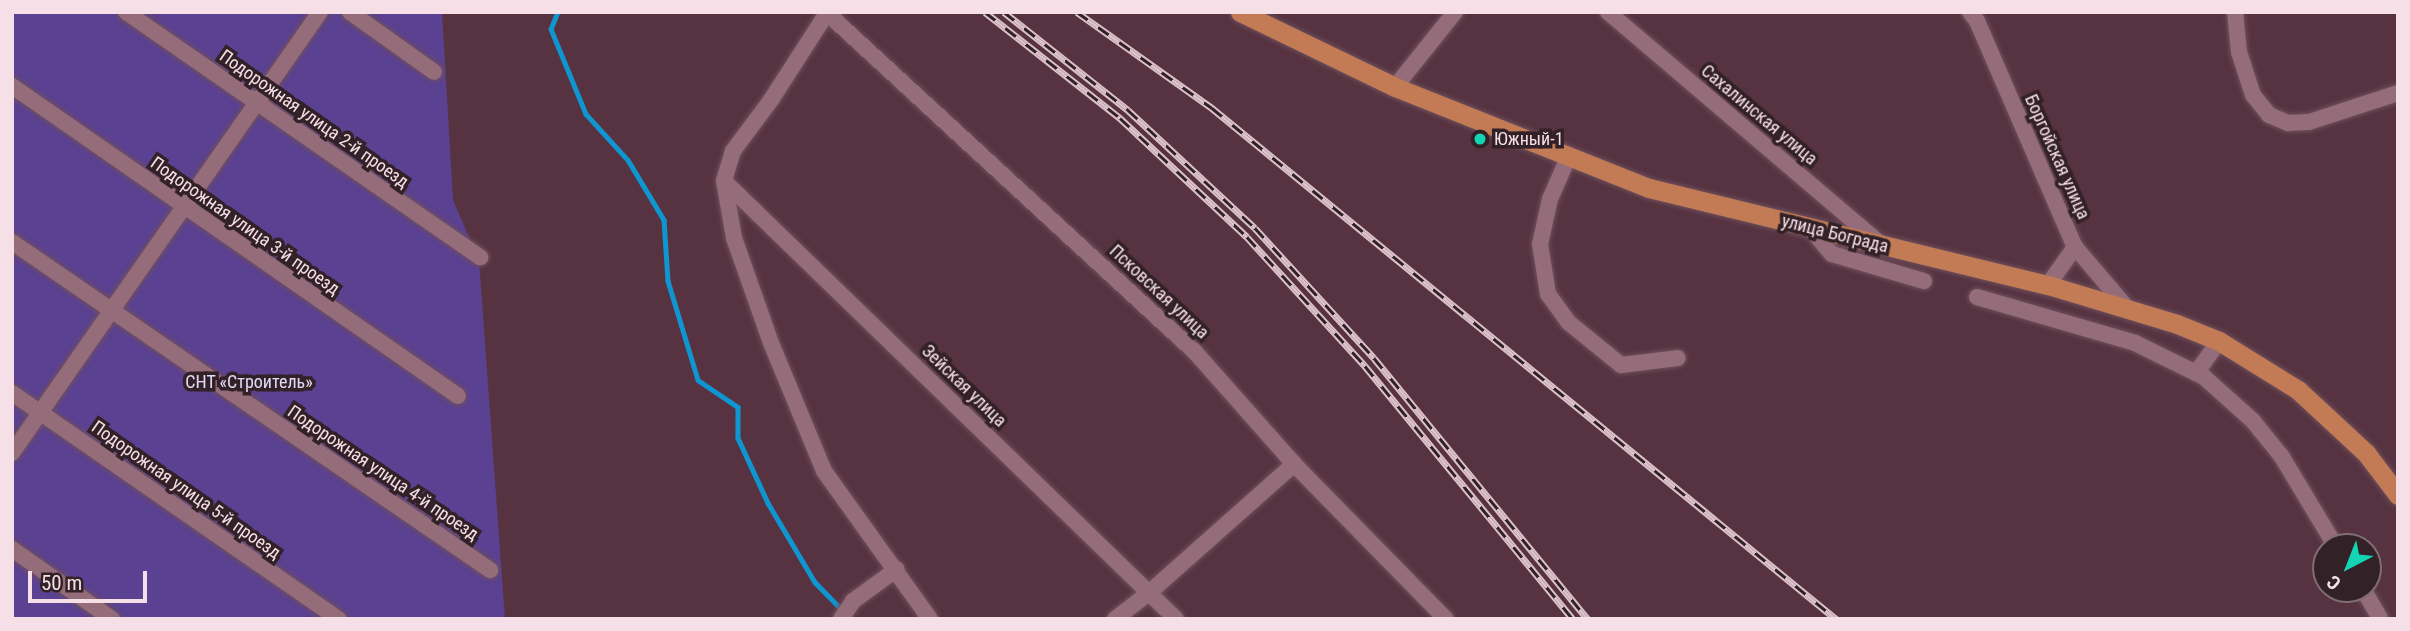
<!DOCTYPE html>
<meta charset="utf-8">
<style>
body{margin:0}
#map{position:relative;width:2410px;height:631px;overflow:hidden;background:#573341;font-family:"Roboto Condensed",sans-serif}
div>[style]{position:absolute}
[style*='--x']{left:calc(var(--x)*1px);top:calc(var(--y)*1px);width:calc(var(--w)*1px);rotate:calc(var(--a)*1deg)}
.green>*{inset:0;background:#5b4191}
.stream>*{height:4.5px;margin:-2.25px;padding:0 2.25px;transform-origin:2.25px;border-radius:2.25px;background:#0f96d0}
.roads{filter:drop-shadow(0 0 2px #6f505c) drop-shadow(0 0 2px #6f505c)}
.minor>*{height:16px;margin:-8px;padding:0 8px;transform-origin:8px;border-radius:8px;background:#956c7a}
.major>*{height:19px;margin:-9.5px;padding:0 9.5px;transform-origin:9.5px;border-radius:9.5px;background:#c27b55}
.rail>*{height:7px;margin-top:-3.5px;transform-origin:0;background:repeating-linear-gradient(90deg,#322127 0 13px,#dbc2ca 0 26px);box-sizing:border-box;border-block:2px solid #dbc2ca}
.dots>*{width:19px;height:19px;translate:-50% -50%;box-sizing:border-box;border:4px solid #322127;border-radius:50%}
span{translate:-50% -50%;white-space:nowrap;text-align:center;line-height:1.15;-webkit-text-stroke:7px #322127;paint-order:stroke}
.street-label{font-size:18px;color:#f6dfe6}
.poi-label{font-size:18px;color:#f6dfe6}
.left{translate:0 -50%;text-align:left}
.park-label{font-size:18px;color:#e1dbf8}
.frame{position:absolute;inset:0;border:14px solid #f6dfe6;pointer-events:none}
.north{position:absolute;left:2312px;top:533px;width:70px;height:70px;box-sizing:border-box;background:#322127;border:2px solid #806d73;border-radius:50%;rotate:222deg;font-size:19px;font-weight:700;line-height:28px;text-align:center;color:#f6dfe6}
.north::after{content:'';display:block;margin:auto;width:24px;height:32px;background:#14d5b3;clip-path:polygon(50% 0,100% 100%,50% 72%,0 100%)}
.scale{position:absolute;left:28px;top:571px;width:119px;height:32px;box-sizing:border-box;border:4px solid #f6dfe6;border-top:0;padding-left:9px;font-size:21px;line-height:24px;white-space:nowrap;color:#f6dfe6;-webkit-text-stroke:5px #322127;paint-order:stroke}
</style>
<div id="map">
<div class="green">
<div style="clip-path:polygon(12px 12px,442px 12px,453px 200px,479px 260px,505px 619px,12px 619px)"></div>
</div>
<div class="stream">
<div style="--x:558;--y:12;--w:18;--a:112"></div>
<div style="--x:551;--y:29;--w:92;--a:67.6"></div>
<div style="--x:586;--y:114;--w:62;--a:47.6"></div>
<div style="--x:628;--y:160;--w:70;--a:59"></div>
<div style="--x:664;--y:220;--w:61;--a:86.2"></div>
<div style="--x:668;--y:281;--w:103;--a:73.1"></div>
<div style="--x:698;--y:380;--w:48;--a:34"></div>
<div style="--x:738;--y:407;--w:31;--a:90"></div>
<div style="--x:738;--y:438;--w:72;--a:65.2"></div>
<div style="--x:768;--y:503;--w:92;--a:59.3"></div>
<div style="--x:815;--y:582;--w:39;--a:46"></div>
</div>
<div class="roads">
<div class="minor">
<div style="--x:126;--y:12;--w:431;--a:34.7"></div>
<div style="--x:350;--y:12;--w:103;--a:35.5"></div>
<div style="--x:826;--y:12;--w:502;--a:42.66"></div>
<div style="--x:1195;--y:352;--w:149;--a:48.5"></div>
<div style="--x:1294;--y:464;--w:217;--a:45.6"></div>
<div style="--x:1608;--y:12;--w:360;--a:40.4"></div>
<div style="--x:1970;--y:12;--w:11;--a:52"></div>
<div style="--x:1977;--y:21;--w:246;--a:66.6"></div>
<div style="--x:2075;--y:247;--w:79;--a:49.6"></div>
<div style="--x:2235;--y:12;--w:40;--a:84.3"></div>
<div style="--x:2239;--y:52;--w:45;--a:72"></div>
<div style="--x:2253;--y:95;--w:26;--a:51"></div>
<div style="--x:2269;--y:115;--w:21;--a:23"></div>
<div style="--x:2288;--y:123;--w:21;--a:-3"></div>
<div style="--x:2309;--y:122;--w:94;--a:-18"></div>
<div style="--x:827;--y:13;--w:103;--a:122.8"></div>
<div style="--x:771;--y:100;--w:64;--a:126.7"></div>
<div style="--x:733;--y:151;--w:31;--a:107"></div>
<div style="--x:724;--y:181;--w:58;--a:80"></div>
<div style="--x:734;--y:238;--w:111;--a:70.6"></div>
<div style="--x:771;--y:343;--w:139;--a:67.5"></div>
<div style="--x:824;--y:471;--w:182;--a:54.4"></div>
<div style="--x:12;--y:86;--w:543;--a:34.8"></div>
<div style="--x:1395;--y:87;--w:96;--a:-51.3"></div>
<div style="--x:1568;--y:158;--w:45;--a:113.7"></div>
<div style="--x:1550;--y:199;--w:46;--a:102.5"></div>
<div style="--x:1540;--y:244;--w:51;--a:80.9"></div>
<div style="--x:1548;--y:294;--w:34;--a:54"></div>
<div style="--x:1568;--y:322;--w:68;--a:39.1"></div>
<div style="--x:1621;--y:365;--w:57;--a:-7"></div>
<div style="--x:724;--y:181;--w:629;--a:44.1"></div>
<div style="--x:1810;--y:228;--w:34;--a:50"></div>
<div style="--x:1832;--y:254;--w:96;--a:16.4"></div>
<div style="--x:12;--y:242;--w:580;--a:34.46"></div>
<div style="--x:2048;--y:285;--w:47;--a:-54.6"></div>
<div style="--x:1977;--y:297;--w:165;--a:16.2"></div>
<div style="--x:2135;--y:343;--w:77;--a:26.2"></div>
<div style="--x:2204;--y:377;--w:66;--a:41.9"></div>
<div style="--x:2253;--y:421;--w:46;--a:51.1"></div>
<div style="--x:2282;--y:457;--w:105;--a:59"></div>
<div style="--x:2196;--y:373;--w:39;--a:-54"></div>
<div style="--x:12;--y:393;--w:397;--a:34.7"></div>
<div style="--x:12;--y:453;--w:538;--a:-55.07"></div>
<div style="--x:12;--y:549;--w:122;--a:35"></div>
<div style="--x:2363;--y:589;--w:34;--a:60"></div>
<div style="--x:841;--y:619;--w:22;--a:-56"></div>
<div style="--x:853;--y:601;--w:54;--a:-36"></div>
<div style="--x:1115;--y:619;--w:44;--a:-37.6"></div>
<div style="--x:1150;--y:592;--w:193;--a:-41.6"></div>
</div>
<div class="major">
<div style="--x:1240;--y:12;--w:172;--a:25.8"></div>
<div style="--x:1395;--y:87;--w:273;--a:21.7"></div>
<div style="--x:1649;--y:188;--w:411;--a:13.7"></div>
<div style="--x:2048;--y:285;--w:135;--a:16.8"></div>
<div style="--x:2177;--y:324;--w:45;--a:22"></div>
<div style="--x:2219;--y:341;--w:93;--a:31.8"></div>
<div style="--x:2298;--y:390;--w:93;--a:42.8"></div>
<div style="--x:2366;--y:453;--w:53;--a:52.7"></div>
</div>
</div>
<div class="rail">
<div style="--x:985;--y:12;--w:172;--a:38.1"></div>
<div style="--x:1120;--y:118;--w:174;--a:43.1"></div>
<div style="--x:1247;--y:237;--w:175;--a:47.5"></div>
<div style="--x:1365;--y:366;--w:328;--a:50.6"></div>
<div style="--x:1004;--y:12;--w:158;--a:38.3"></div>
<div style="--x:1128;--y:110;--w:173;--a:42.9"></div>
<div style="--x:1255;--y:228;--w:176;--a:47.5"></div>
<div style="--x:1374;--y:358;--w:338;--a:50.7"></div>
<div style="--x:1077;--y:12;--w:166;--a:35.4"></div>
<div style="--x:1212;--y:108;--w:807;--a:39.31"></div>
</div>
<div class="dots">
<div style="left:1480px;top:139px;background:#14d5b3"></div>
</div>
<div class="street-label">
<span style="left:1759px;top:115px;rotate:40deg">Сахалинская улица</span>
<span style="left:314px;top:119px;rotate:35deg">Подорожная улица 2-й проезд</span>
<span style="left:2057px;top:157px;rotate:66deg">Боргойская улица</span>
<span style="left:245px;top:226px;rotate:35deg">Подорожная улица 3-й проезд</span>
<span style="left:1835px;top:234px;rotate:14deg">улица Бограда</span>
<span style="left:1159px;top:292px;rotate:43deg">Псковская улица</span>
<span style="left:964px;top:386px;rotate:44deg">Зейская улица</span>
<span style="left:383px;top:473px;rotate:34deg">Подорожная улица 4-й проезд</span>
<span style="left:186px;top:490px;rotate:35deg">Подорожная улица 5-й проезд</span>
</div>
<div class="poi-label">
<span class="left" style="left:1494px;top:139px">Южный-1</span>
</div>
<div class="park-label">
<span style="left:249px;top:382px">СНТ «Строитель»</span>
</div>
<div class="frame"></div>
<div class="north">С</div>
<div class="scale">50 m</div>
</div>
